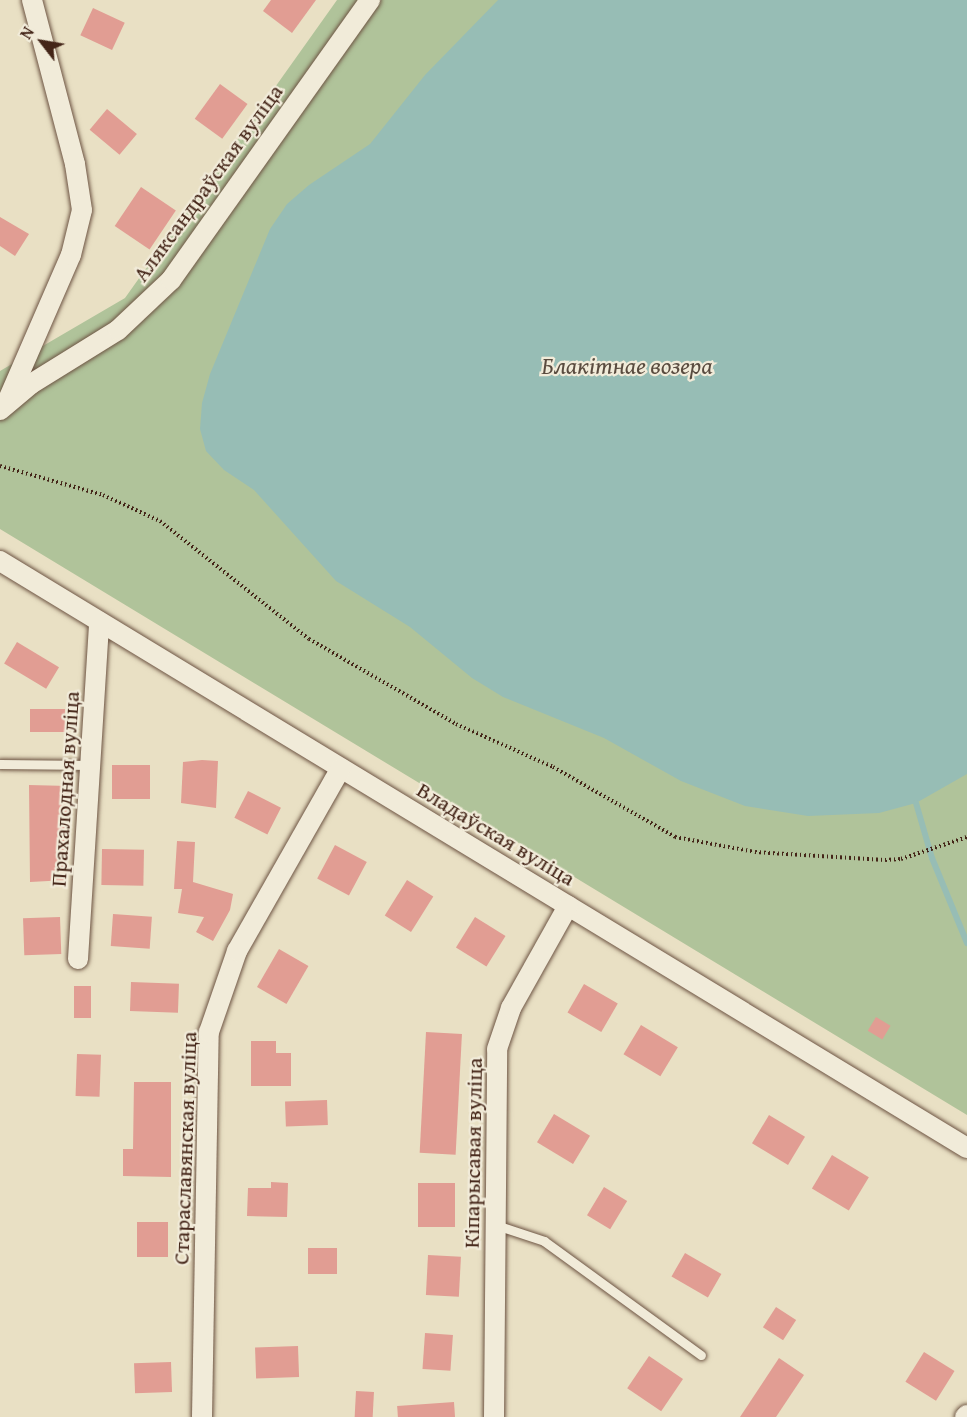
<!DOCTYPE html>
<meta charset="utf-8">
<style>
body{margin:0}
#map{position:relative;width:967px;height:1417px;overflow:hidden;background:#e9e0c4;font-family:"Gentium Book Plus",serif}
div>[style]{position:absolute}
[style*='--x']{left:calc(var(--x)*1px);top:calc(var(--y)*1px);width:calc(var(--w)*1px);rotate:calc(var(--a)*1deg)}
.green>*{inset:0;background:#b0c39a}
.water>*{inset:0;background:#97bdb5}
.stream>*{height:6px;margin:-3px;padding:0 3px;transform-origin:3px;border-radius:3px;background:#97bdb5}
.building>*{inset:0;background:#e19d93;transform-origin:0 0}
.path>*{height:4px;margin-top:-2px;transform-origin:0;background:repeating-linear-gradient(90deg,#442518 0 1.5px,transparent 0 4.5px)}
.roads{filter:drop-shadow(0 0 2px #6d5443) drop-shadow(0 0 2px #6d5443)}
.lane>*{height:9px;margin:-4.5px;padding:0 4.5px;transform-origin:4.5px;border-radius:4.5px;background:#f1ebd9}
.street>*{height:20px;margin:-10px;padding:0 10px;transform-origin:10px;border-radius:10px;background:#f1ebd9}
span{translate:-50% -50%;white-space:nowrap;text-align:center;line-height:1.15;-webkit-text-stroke:4.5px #f1ebd9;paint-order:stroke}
.street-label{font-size:22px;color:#442518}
.water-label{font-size:24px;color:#594b3f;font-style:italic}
.north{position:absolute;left:12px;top:12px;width:60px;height:60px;-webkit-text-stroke:4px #f1ebd9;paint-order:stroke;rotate:301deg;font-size:16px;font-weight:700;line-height:24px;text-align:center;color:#442518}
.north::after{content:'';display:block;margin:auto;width:21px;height:27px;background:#442518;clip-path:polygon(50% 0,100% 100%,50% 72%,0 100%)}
</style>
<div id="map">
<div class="green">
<div style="clip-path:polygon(337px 0,967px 0,967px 1115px,0 529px,0 371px,125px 298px)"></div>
</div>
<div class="water">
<div style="clip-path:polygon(498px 0,967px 0,967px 774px,916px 803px,879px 813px,808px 816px,745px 806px,681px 781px,604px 738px,503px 697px,472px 678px,410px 627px,336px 581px,254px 490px,224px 470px,206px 451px,200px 429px,202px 403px,210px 374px,270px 229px,287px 204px,309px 185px,370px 144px,425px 75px)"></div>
</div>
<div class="stream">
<div style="--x:916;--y:803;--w:57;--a:73.8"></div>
<div style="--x:932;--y:858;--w:92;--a:67.6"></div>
</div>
<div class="building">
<div style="clip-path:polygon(271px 0,316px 0,292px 33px,263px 11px)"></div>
<div style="left:93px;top:8px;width:35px;height:30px;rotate:25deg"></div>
<div style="left:220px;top:84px;width:34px;height:43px;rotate:36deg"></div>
<div style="left:107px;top:109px;width:39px;height:27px;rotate:40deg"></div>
<div style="left:141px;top:187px;width:42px;height:47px;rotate:34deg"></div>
<div style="clip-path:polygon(0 217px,29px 234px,15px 256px,0 246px)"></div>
<div style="left:17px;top:642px;width:49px;height:25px;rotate:31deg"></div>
<div style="left:30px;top:709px;width:35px;height:23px"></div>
<div style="clip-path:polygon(202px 760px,218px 761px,216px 808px,181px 803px,183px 762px)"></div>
<div style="left:112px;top:765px;width:38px;height:34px"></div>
<div style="clip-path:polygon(29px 785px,69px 786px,68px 821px,65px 821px,67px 880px,30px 882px)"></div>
<div style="left:248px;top:791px;width:37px;height:30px;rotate:27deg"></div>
<div style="clip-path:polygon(177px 841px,195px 842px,193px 882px,233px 894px,230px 910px,213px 941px,196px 932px,204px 917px,178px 913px,182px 889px,174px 889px)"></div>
<div style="left:335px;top:845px;width:36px;height:38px;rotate:28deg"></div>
<div style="left:102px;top:849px;width:42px;height:36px;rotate:1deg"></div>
<div style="left:407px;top:880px;width:31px;height:42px;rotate:32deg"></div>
<div style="left:113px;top:914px;width:39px;height:32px;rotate:4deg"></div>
<div style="left:60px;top:917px;width:37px;height:37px;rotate:88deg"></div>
<div style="left:475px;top:917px;width:36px;height:36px;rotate:32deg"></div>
<div style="left:279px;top:949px;width:34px;height:44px;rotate:30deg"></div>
<div style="left:131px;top:982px;width:48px;height:29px;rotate:2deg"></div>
<div style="left:584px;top:984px;width:39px;height:33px;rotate:30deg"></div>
<div style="left:74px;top:986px;width:17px;height:32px"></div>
<div style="left:876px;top:1017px;width:17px;height:16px;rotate:31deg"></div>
<div style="left:641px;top:1025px;width:43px;height:34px;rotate:31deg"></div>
<div style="left:426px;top:1032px;width:36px;height:121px;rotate:3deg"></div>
<div style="clip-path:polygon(251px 1041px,276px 1041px,276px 1053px,291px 1053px,291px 1086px,251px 1086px)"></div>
<div style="left:77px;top:1054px;width:24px;height:42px;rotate:2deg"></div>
<div style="clip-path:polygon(134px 1082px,171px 1082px,171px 1177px,123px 1176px,123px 1149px,133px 1149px)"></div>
<div style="left:327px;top:1100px;width:25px;height:42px;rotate:88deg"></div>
<div style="left:554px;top:1114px;width:42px;height:33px;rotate:31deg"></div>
<div style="left:769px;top:1115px;width:42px;height:33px;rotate:31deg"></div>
<div style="left:832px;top:1155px;width:43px;height:39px;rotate:31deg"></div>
<div style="clip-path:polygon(271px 1182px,288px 1183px,287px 1217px,247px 1216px,248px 1188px,271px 1188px)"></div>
<div style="left:418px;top:1183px;width:37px;height:44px"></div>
<div style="left:604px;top:1187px;width:27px;height:33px;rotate:31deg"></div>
<div style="left:137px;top:1222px;width:31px;height:35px"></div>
<div style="left:337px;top:1248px;width:26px;height:29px;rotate:90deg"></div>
<div style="left:685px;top:1253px;width:42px;height:27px;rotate:30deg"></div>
<div style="left:428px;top:1255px;width:33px;height:40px;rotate:3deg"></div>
<div style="left:776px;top:1307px;width:24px;height:24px;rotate:33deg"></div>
<div style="left:425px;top:1333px;width:28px;height:36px;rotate:4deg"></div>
<div style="left:298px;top:1346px;width:31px;height:43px;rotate:88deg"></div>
<div style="left:924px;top:1352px;width:36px;height:35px;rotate:32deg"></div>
<div style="left:649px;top:1356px;width:41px;height:39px;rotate:34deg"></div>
<div style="clip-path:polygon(779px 1358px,804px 1375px,776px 1417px,740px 1417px)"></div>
<div style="left:171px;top:1362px;width:30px;height:37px;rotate:88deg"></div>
<div style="left:356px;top:1391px;width:18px;height:26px;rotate:3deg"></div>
<div style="left:454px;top:1402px;width:15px;height:57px;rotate:86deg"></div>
</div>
<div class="path">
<div style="--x:0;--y:466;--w:107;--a:15.7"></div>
<div style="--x:103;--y:495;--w:63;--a:24.5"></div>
<div style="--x:160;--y:521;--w:190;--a:38.4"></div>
<div style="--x:309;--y:639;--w:170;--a:30"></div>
<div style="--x:456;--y:724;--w:106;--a:23.9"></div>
<div style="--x:553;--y:767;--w:141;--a:29.8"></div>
<div style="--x:675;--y:837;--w:81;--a:10.6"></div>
<div style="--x:755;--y:852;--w:130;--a:3.5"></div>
<div style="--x:885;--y:860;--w:16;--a:-4"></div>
<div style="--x:901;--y:859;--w:70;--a:-18.4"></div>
</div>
<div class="roads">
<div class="lane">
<div style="--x:0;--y:764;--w:92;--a:0.6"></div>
<div style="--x:496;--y:1225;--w:51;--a:18.4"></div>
<div style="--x:544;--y:1241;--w:194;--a:36"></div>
</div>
<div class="street">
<div style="--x:7;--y:402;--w:160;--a:-66.5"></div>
<div style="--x:71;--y:255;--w:46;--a:-76.3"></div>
<div style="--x:82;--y:210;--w:47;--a:-98.7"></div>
<div style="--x:75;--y:164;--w:170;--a:-104.7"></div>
<div style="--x:0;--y:410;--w:40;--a:-40"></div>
<div style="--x:31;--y:384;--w:102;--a:-31.8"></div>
<div style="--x:118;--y:330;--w:73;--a:-43.3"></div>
<div style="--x:171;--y:280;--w:344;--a:-54.6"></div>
<div style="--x:0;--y:561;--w:1131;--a:31.26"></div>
<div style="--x:78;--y:959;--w:338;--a:-86.4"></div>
<div style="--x:202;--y:1417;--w:385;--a:-89"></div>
<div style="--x:209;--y:1032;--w:86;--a:-70.9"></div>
<div style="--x:237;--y:951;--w:210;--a:-60.4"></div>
<div style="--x:494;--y:1417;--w:368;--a:-89.5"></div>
<div style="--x:497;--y:1049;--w:43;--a:-71.1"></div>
<div style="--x:511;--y:1008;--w:117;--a:-60.8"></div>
<div style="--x:965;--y:1417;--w:3;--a:-45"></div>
</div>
</div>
<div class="street-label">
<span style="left:208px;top:183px;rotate:-54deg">Аляксандраўская вуліца</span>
<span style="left:65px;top:789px;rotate:-86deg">Прахалодная вуліца</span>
<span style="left:496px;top:834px;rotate:31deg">Владаўская вуліца</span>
<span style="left:185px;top:1148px;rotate:-88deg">Стараславянская вуліца</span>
<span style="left:473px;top:1153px;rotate:-89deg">Кіпарысавая вуліца</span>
</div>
<div class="water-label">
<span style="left:627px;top:366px">Блакітнае возера</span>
</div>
<div class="north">N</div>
</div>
